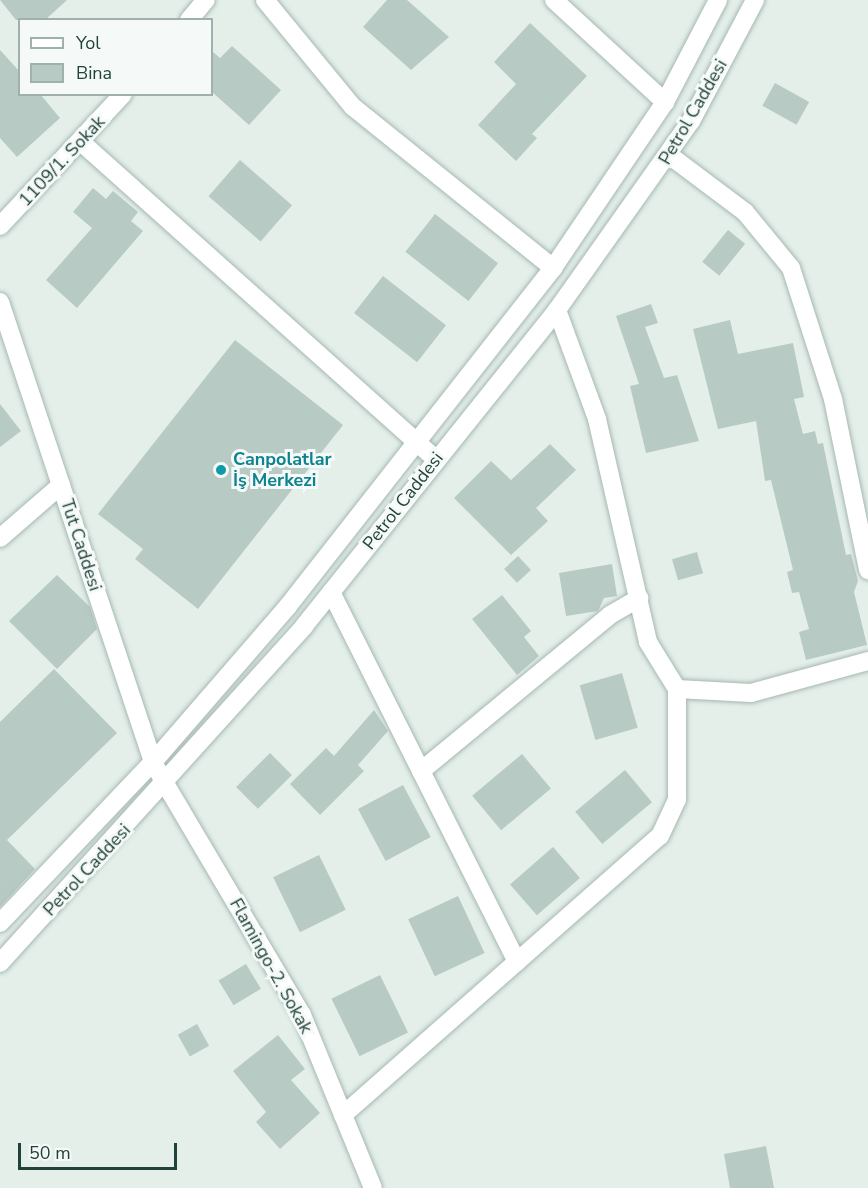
<!DOCTYPE html>
<meta charset="utf-8">
<style>
body{margin:0}
#map{position:relative;width:868px;height:1188px;overflow:hidden;background:#e4efea;font-family:"Nunito Sans",sans-serif}
div>[style]{position:absolute}
[style*='--x']{left:calc(var(--x)*1px);top:calc(var(--y)*1px);width:calc(var(--w)*1px);rotate:calc(var(--a)*1deg)}
.building>*{inset:0;background:#b8cac4;transform-origin:0 0}
.roads{filter:drop-shadow(0 0 2px #a6b8b2) drop-shadow(0 0 2px #a6b8b2)}
.minor>*{height:18px;margin:-9px;padding:0 9px;transform-origin:9px;border-radius:9px;background:#fff}
.tertiary>*{height:18px;margin:-9px;padding:0 9px;transform-origin:9px;border-radius:9px;background:#fff}
.secondary>*{height:18px;margin:-9px;padding:0 9px;transform-origin:9px;border-radius:9px;background:#fff}
.dots>*{width:16px;height:16px;translate:-50% -50%;box-sizing:border-box;border:3px solid #f5faf8;border-radius:50%}
span{translate:-50% -50%;white-space:nowrap;text-align:center;line-height:1.15;-webkit-text-stroke:6px #f5faf8;paint-order:stroke}
.street-label{font-size:18px;color:#21423b}
.culture-label{font-size:18px;color:#0d838f;font-weight:700}
.left{translate:0 -50%;text-align:left}
.legend{position:absolute;left:18px;top:18px;width:195px;height:78px;box-sizing:border-box;background:#f5faf8;border:2px solid #a0b0ac;margin:0;padding:8px 10px;list-style:none;font-size:18px;color:#21423b}
.legend li{display:flex;align-items:center;gap:12px;height:30px}
.legend b{width:30px;border:2px solid #a0b0ac}
.scale{position:absolute;left:18px;top:1143px;width:159px;height:27px;box-sizing:border-box;border:3px solid #21423b;border-top:0;padding-left:8px;font-size:18px;line-height:21px;white-space:nowrap;color:#21423b;-webkit-text-stroke:4px #f5faf8;paint-order:stroke}
</style>
<div id="map">
<div class="building">
<div style="clip-path:polygon(0 0,67px 0,45px 20px,16px 20px)"></div>
<div style="clip-path:polygon(387px 0,407px 0,449px 37px,411px 70px,363px 27px)"></div>
<div style="clip-path:polygon(530px 23px,587px 76px,532px 134px,537px 138px,516px 161px,478px 125px,516px 84px,494px 62px)"></div>
<div style="clip-path:polygon(232px 46px,281px 90px,249px 125px,212px 92px,212px 51px,220px 58px)"></div>
<div style="clip-path:polygon(0 50px,20px 72px,20px 94px,40px 94px,60px 118px,17px 157px,0 138px)"></div>
<div style="left:775px;top:83px;width:39px;height:26px;rotate:29deg"></div>
<div style="left:240px;top:160px;width:69px;height:48px;rotate:41deg"></div>
<div style="clip-path:polygon(93px 188px,106px 199px,113px 191px,138px 212px,131px 221px,143px 231px,77px 308px,46px 280px,92px 228px,73px 212px)"></div>
<div style="left:435px;top:214px;width:80px;height:48px;rotate:38deg"></div>
<div style="left:728px;top:230px;width:22px;height:41px;rotate:39deg"></div>
<div style="left:383px;top:276px;width:80px;height:47px;rotate:38deg"></div>
<div style="clip-path:polygon(651px 304px,658px 323px,645px 327px,664px 378px,677px 375px,699px 441px,646px 453px,630px 386px,639px 384px,616px 316px)"></div>
<div style="clip-path:polygon(730px 320px,738px 354px,793px 343px,804px 397px,794px 399px,803px 434px,815px 431px,818px 444px,823px 443px,846px 555px,851px 554px,858px 581px,854px 592px,867px 645px,806px 660px,799px 632px,809px 629px,799px 592px,792px 593px,787px 572px,793px 570px,771px 480px,765px 481px,756px 421px,718px 429px,693px 329px)"></div>
<div style="clip-path:polygon(235px 340px,343px 425px,198px 609px,135px 559px,143px 549px,98px 514px)"></div>
<div style="clip-path:polygon(0 404px,21px 431px,0 447px)"></div>
<div style="clip-path:polygon(550px 444px,576px 470px,536px 508px,548px 521px,511px 555px,454px 498px,491px 461px,511px 480px)"></div>
<div style="left:697px;top:552px;width:22px;height:26px;rotate:74deg"></div>
<div style="left:518px;top:556px;width:19px;height:19px;rotate:47deg"></div>
<div style="clip-path:polygon(612px 564px,617px 596px,604px 598px,598px 611px,566px 616px,559px 573px)"></div>
<div style="clip-path:polygon(57px 575px,90px 607px,97px 629px,57px 669px,9px 621px)"></div>
<div style="clip-path:polygon(502px 595px,531px 631px,524px 637px,539px 656px,517px 675px,472px 619px)"></div>
<div style="clip-path:polygon(54px 669px,117px 733px,7px 840px,35px 869px,0 907px,0 722px)"></div>
<div style="left:622px;top:673px;width:57px;height:44px;rotate:74deg"></div>
<div style="clip-path:polygon(374px 710px,388px 731px,358px 765px,364px 771px,320px 815px,290px 784px,326px 748px,334px 756px)"></div>
<div style="left:270px;top:753px;width:31px;height:48px;rotate:45deg"></div>
<div style="left:522px;top:754px;width:45px;height:65px;rotate:50deg"></div>
<div style="left:625px;top:770px;width:42px;height:65px;rotate:50deg"></div>
<div style="left:403px;top:785px;width:59px;height:51px;rotate:62deg"></div>
<div style="left:553px;top:847px;width:41px;height:57px;rotate:49deg"></div>
<div style="left:319px;top:855px;width:61px;height:51px;rotate:64deg"></div>
<div style="left:458px;top:896px;width:63px;height:55px;rotate:65deg"></div>
<div style="left:246px;top:964px;width:29px;height:32px;rotate:59deg"></div>
<div style="left:380px;top:975px;width:64px;height:54px;rotate:64deg"></div>
<div style="left:197px;top:1024px;width:25px;height:22px;rotate:61deg"></div>
<div style="clip-path:polygon(278px 1035px,305px 1069px,291px 1080px,320px 1113px,280px 1149px,256px 1122px,266px 1112px,233px 1071px)"></div>
<div style="clip-path:polygon(766px 1146px,774px 1188px,730px 1188px,724px 1154px)"></div>
</div>
<div class="roads">
<div class="minor">
<div style="--x:265;--y:0;--w:139;--a:50.6"></div>
<div style="--x:353;--y:107;--w:257;--a:38.8"></div>
<div style="--x:554;--y:0;--w:151;--a:42.6"></div>
<div style="--x:189;--y:20;--w:26;--a:-50"></div>
<div style="--x:81;--y:142;--w:476;--a:41.8"></div>
<div style="--x:669;--y:155;--w:95;--a:36.9"></div>
<div style="--x:745;--y:212;--w:72;--a:50.6"></div>
<div style="--x:791;--y:268;--w:138;--a:72.2"></div>
<div style="--x:833;--y:399;--w:175;--a:78.4"></div>
<div style="--x:0;--y:226;--w:180;--a:-47"></div>
<div style="--x:557;--y:310;--w:116;--a:69.8"></div>
<div style="--x:597;--y:419;--w:229;--a:77.1"></div>
<div style="--x:648;--y:642;--w:55;--a:58.3"></div>
<div style="--x:677;--y:689;--w:74;--a:3.1"></div>
<div style="--x:751;--y:693;--w:121;--a:-15.3"></div>
<div style="--x:0;--y:538;--w:81;--a:-41"></div>
<div style="--x:331;--y:592;--w:414;--a:63.3"></div>
<div style="--x:421;--y:771;--w:245;--a:-39.5"></div>
<div style="--x:610;--y:615;--w:34;--a:-30"></div>
<div style="--x:166;--y:785;--w:267;--a:59.4"></div>
<div style="--x:302;--y:1015;--w:187;--a:67.7"></div>
<div style="--x:343;--y:1115;--w:422;--a:-41.4"></div>
<div style="--x:660;--y:836;--w:40;--a:-65"></div>
<div style="--x:677;--y:800;--w:111;--a:-90"></div>
</div>
<div class="tertiary">
<div style="--x:0;--y:302;--w:485;--a:71.6"></div>
<div style="--x:153;--y:762;--w:26;--a:61"></div>
</div>
<div class="secondary">
<div style="--x:0;--y:923;--w:222;--a:-46.5"></div>
<div style="--x:153;--y:762;--w:206;--a:-49.1"></div>
<div style="--x:288;--y:606;--w:429;--a:-51.9"></div>
<div style="--x:553;--y:268;--w:200;--a:-56"></div>
<div style="--x:665;--y:102;--w:115;--a:-62.5"></div>
<div style="--x:0;--y:963;--w:454;--a:-47.9"></div>
<div style="--x:304;--y:626;--w:405;--a:-51.3"></div>
<div style="--x:557;--y:310;--w:232;--a:-54.7"></div>
<div style="--x:691;--y:121;--w:137;--a:-62.1"></div>
</div>
</div>
<div class="dots">
<div style="left:221px;top:470px;background:#0f9aa8"></div>
</div>
<div class="street-label">
<span style="left:693px;top:112px;rotate:-60deg">Petrol Caddesi</span>
<span style="left:62px;top:161px;rotate:-47deg">1109/1. Sokak</span>
<span style="left:403px;top:501px;rotate:-52deg">Petrol Caddesi</span>
<span style="left:81px;top:545px;rotate:72deg">Tut Caddesi</span>
<span style="left:87px;top:870px;rotate:-47deg">Petrol Caddesi</span>
<span style="left:271px;top:966px;rotate:61deg">Flamingo-2. Sokak</span>
</div>
<div class="culture-label">
<span class="left" style="left:233px;top:470px">Canpolatlar<br>İş Merkezi</span>
</div>
<ul class="legend">
<li><b style="height:8px;background:#fff"></b>Yol</li>
<li><b style="height:16px;background:#b8cac4"></b>Bina</li>
</ul>
<div class="scale">50 m</div>
</div>
